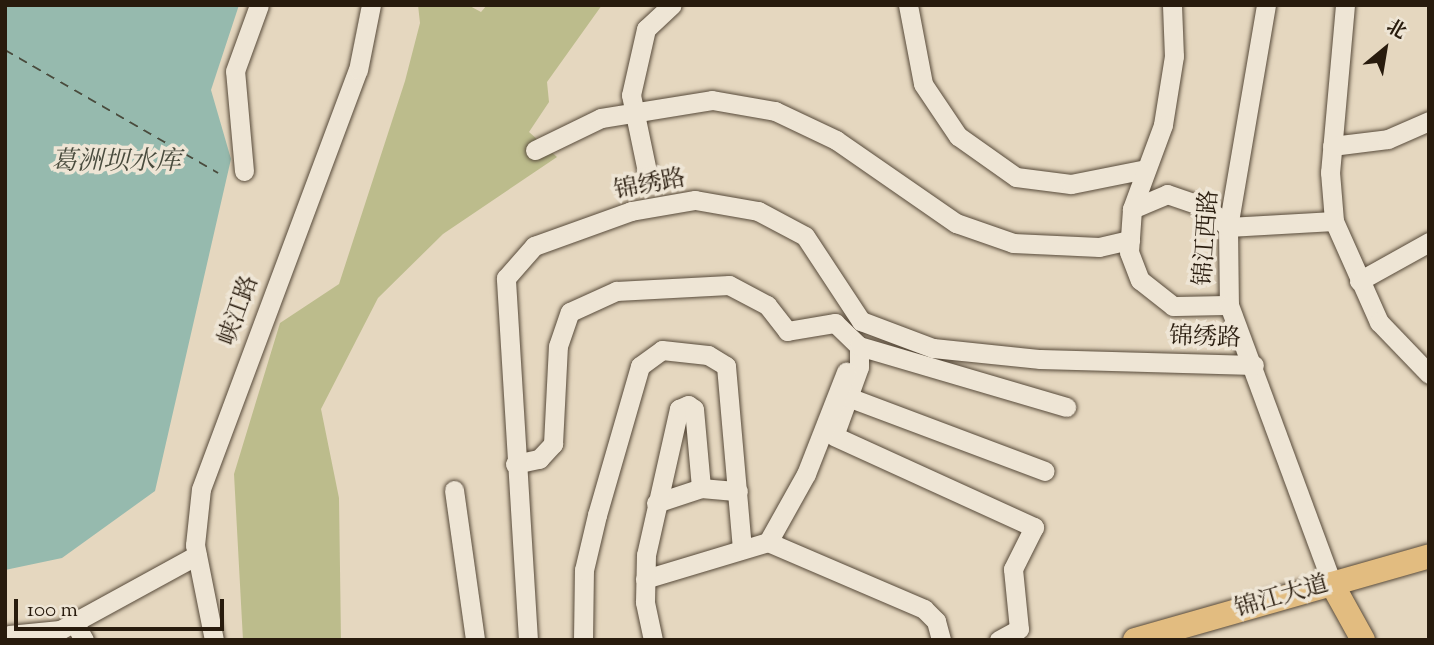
<!DOCTYPE html>
<meta charset="utf-8">
<style>
body{margin:0}
#map{position:relative;width:1434px;height:645px;overflow:hidden;background:#e5d7bf;font-family:"Sorts Mill Goudy","Noto Serif SC",serif}
div>[style]{position:absolute}
[style*='--x']{left:calc(var(--x)*1px);top:calc(var(--y)*1px);width:calc(var(--w)*1px);rotate:calc(var(--a)*1deg)}
.green>*{inset:0;background:#bcbc8c}
.water>*{inset:0;background:#96baae}
.ferry>*{height:2px;margin-top:-1px;transform-origin:0;background:repeating-linear-gradient(90deg,#494b3d 0 9px,transparent 0 16px)}
.roads{filter:drop-shadow(0 0 2px #574a3a) drop-shadow(0 0 2px #574a3a)}
.minor>*{height:19px;margin:-9.5px;padding:0 9.5px;transform-origin:9.5px;border-radius:9.5px;background:#eee5d5}
.major>*{height:24px;margin:-12px;padding:0 12px;transform-origin:12px;border-radius:12px;background:#e2bc80}
span{translate:-50% -50%;white-space:nowrap;text-align:center;line-height:1.15;-webkit-text-stroke:7px #eee5d5;paint-order:stroke}
.street-label{font-size:24px;color:#281b0d}
.water-label{font-size:26px;color:#494b3d;font-style:italic}
.frame{position:absolute;inset:0;border:7px solid #281b0d;pointer-events:none}
.north{position:absolute;left:1350px;top:14px;width:70px;height:70px;-webkit-text-stroke:5px #eee5d5;paint-order:stroke;rotate:30deg;font-size:19px;font-weight:700;line-height:28px;text-align:center;color:#281b0d}
.north::after{content:'';display:block;margin:auto;width:24px;height:32px;background:#281b0d;clip-path:polygon(50% 0,100% 100%,50% 72%,0 100%)}
.scale{position:absolute;left:14px;top:599px;width:210px;height:32px;box-sizing:border-box;border:4px solid #281b0d;border-top:0;padding-left:9px;font-size:21px;line-height:24px;white-space:nowrap;color:#281b0d;-webkit-text-stroke:5px #eee5d5;paint-order:stroke}
</style>
<div id="map">
<div class="green">
<div style="clip-path:polygon(418px 5px,468px 5px,481px 12px,487px 5px,602px 5px,547px 82px,549px 102px,529px 132px,557px 157px,443px 234px,378px 298px,321px 409px,339px 498px,341px 640px,243px 640px,234px 474px,280px 323px,339px 284px,405px 81px,420px 23px)"></div>
</div>
<div class="water">
<div style="clip-path:polygon(5px 5px,239px 5px,211px 90px,231px 159px,155px 491px,62px 558px,5px 570px)"></div>
</div>
<div class="ferry">
<div style="--x:5;--y:50;--w:246;--a:30"></div>
</div>
<div class="roads">
<div class="minor">
<div style="--x:908;--y:5;--w:80;--a:79.2"></div>
<div style="--x:923;--y:84;--w:63;--a:56.1"></div>
<div style="--x:958;--y:136;--w:71;--a:35.3"></div>
<div style="--x:1016;--y:177;--w:55;--a:7.3"></div>
<div style="--x:1071;--y:184;--w:76;--a:-11.3"></div>
<div style="--x:1172;--y:5;--w:51;--a:87.8"></div>
<div style="--x:1174;--y:56;--w:70;--a:99.1"></div>
<div style="--x:1163;--y:125;--w:90;--a:110.3"></div>
<div style="--x:1132;--y:209;--w:43;--a:94"></div>
<div style="--x:1129;--y:252;--w:30;--a:69"></div>
<div style="--x:1140;--y:280;--w:42;--a:38.2"></div>
<div style="--x:1173;--y:306;--w:56;--a:-1"></div>
<div style="--x:1266;--y:5;--w:225;--a:99.7"></div>
<div style="--x:1228;--y:227;--w:78;--a:89.3"></div>
<div style="--x:1229;--y:305;--w:297;--a:69.7"></div>
<div style="--x:1345;--y:5;--w:168;--a:95.1"></div>
<div style="--x:1330;--y:172;--w:49;--a:85.3"></div>
<div style="--x:1334;--y:221;--w:111;--a:66"></div>
<div style="--x:1379;--y:322;--w:72;--a:46.1"></div>
<div style="--x:1332;--y:146;--w:56;--a:-7.1"></div>
<div style="--x:1388;--y:139;--w:45;--a:-23.7"></div>
<div style="--x:535;--y:150;--w:73;--a:-25.9"></div>
<div style="--x:601;--y:118;--w:112;--a:-9.2"></div>
<div style="--x:712;--y:100;--w:64;--a:9.9"></div>
<div style="--x:775;--y:111;--w:68;--a:25.4"></div>
<div style="--x:836;--y:140;--w:146;--a:34.7"></div>
<div style="--x:956;--y:223;--w:60;--a:19.3"></div>
<div style="--x:1013;--y:243;--w:86;--a:2.7"></div>
<div style="--x:1099;--y:247;--w:32;--a:-13"></div>
<div style="--x:244;--y:171;--w:100;--a:-95.1"></div>
<div style="--x:235;--y:71;--w:70;--a:-70"></div>
<div style="--x:649;--y:181;--w:88;--a:-101.8"></div>
<div style="--x:631;--y:95;--w:68;--a:-77.2"></div>
<div style="--x:646;--y:29;--w:35;--a:-43"></div>
<div style="--x:1132;--y:209;--w:38;--a:-23"></div>
<div style="--x:1167;--y:194;--w:43;--a:18.9"></div>
<div style="--x:1208;--y:208;--w:28;--a:44"></div>
<div style="--x:1228;--y:227;--w:106;--a:-3.2"></div>
<div style="--x:1359;--y:281;--w:80;--a:-29.1"></div>
<div style="--x:859;--y:346;--w:21;--a:90"></div>
<div style="--x:859;--y:367;--w:73;--a:109.9"></div>
<div style="--x:834;--y:436;--w:220;--a:24.5"></div>
<div style="--x:1034;--y:527;--w:47;--a:116.6"></div>
<div style="--x:1013;--y:569;--w:60;--a:84.3"></div>
<div style="--x:1019;--y:629;--w:23;--a:151"></div>
<div style="--x:848;--y:397;--w:210;--a:20.6"></div>
<div style="--x:515;--y:464;--w:25;--a:-12"></div>
<div style="--x:539;--y:459;--w:21;--a:-47"></div>
<div style="--x:553;--y:444;--w:98;--a:-87.1"></div>
<div style="--x:558;--y:346;--w:36;--a:-71"></div>
<div style="--x:570;--y:312;--w:51;--a:-24.5"></div>
<div style="--x:616;--y:291;--w:113;--a:-3"></div>
<div style="--x:729;--y:285;--w:43;--a:27.8"></div>
<div style="--x:767;--y:305;--w:33;--a:52"></div>
<div style="--x:787;--y:331;--w:49;--a:-9.5"></div>
<div style="--x:835;--y:323;--w:33;--a:44"></div>
<div style="--x:859;--y:346;--w:216;--a:16.4"></div>
<div style="--x:454;--y:490;--w:151;--a:82"></div>
<div style="--x:656;--y:503;--w:47;--a:-18.4"></div>
<div style="--x:701;--y:488;--w:37;--a:5"></div>
<div style="--x:768;--y:542;--w:78;--a:-60.8"></div>
<div style="--x:806;--y:474;--w:110;--a:-68.6"></div>
<div style="--x:645;--y:579;--w:128;--a:-16.7"></div>
<div style="--x:768;--y:542;--w:170;--a:23.2"></div>
<div style="--x:924;--y:609;--w:17;--a:45"></div>
<div style="--x:936;--y:621;--w:20;--a:75"></div>
<div style="--x:74;--y:622;--w:21;--a:61"></div>
<div style="--x:9;--y:635;--w:51;--a:-5.6"></div>
<div style="--x:60;--y:630;--w:156;--a:-28.7"></div>
<div style="--x:214;--y:640;--w:97;--a:-101.3"></div>
<div style="--x:195;--y:545;--w:56;--a:-83.9"></div>
<div style="--x:201;--y:489;--w:447;--a:-69.5"></div>
<div style="--x:358;--y:70;--w:66;--a:-78.7"></div>
<div style="--x:528;--y:640;--w:363;--a:-93.5"></div>
<div style="--x:506;--y:278;--w:43;--a:-48.8"></div>
<div style="--x:534;--y:246;--w:103;--a:-19.8"></div>
<div style="--x:631;--y:211;--w:65;--a:-9.8"></div>
<div style="--x:695;--y:200;--w:64;--a:9.9"></div>
<div style="--x:758;--y:211;--w:53;--a:28"></div>
<div style="--x:805;--y:236;--w:102;--a:56.6"></div>
<div style="--x:861;--y:321;--w:77;--a:20.6"></div>
<div style="--x:933;--y:348;--w:108;--a:5.9"></div>
<div style="--x:1040;--y:359;--w:214;--a:1.6"></div>
<div style="--x:583;--y:640;--w:70;--a:-89.2"></div>
<div style="--x:584;--y:570;--w:57;--a:-76.7"></div>
<div style="--x:597;--y:515;--w:155;--a:-73.9"></div>
<div style="--x:640;--y:366;--w:27;--a:-36"></div>
<div style="--x:662;--y:350;--w:46;--a:6.2"></div>
<div style="--x:708;--y:355;--w:21;--a:31"></div>
<div style="--x:726;--y:366;--w:184;--a:85"></div>
<div style="--x:653;--y:640;--w:39;--a:-102"></div>
<div style="--x:645;--y:602;--w:47;--a:-88.8"></div>
<div style="--x:646;--y:555;--w:150;--a:-77.3"></div>
<div style="--x:679;--y:409;--w:10;--a:-24"></div>
<div style="--x:688;--y:405;--w:7;--a:34"></div>
<div style="--x:694;--y:409;--w:79;--a:84.9"></div>
</div>
<div class="major">
<div style="--x:1332;--y:584;--w:64;--a:61"></div>
<div style="--x:1135;--y:640;--w:306;--a:-15.9"></div>
</div>
</div>
<div class="street-label">
<span style="left:650px;top:186px;rotate:-11deg">锦绣路</span>
<span style="left:1208px;top:238px;rotate:-86deg">锦江西路</span>
<span style="left:240px;top:311px;rotate:-70deg">峡江路</span>
<span style="left:1205px;top:339px;rotate:2deg">锦绣路</span>
<span style="left:1282px;top:598px;rotate:-16deg">锦江大道</span>
</div>
<div class="water-label">
<span style="left:116px;top:163px">葛洲坝水库</span>
</div>
<div class="frame"></div>
<div class="north">北</div>
<div class="scale">100 m</div>
</div>
